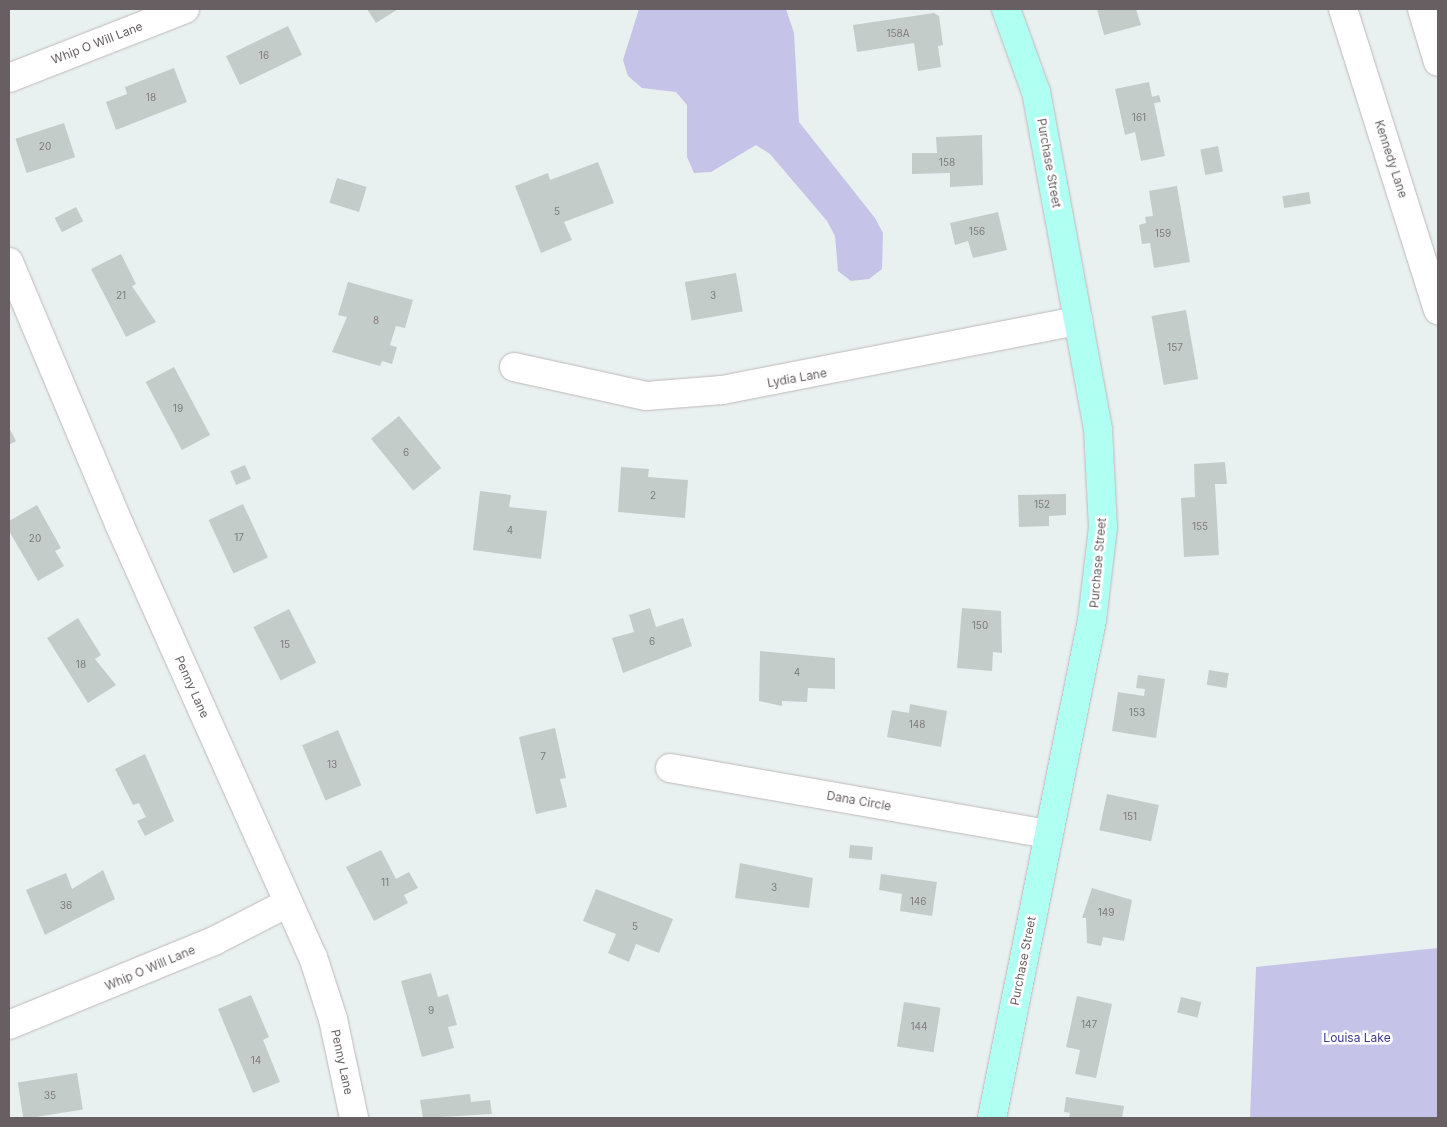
<!DOCTYPE html>
<style>
body{margin:0}
#map{position:relative;width:1447px;height:1127px;overflow:hidden;background:#e8f1ef;font-family:Inter,sans-serif}
div>[style]{position:absolute}
[style*='--x']{left:calc(var(--x)*1px);top:calc(var(--y)*1px);width:calc(var(--w)*1px);rotate:calc(var(--a)*1deg)}
.green>*{inset:0;background:#c5c4e8}
.building>*{inset:0;background:#c4ccca;transform-origin:0 0}
.roads{filter:drop-shadow(0 0 1px #beb8ba) drop-shadow(0 0 1px #beb8ba)}
.minor>*{height:28px;margin:-14px;padding:0 14px;transform-origin:14px;border-radius:14px;background:#fff}
.major>*{height:28px;margin:-14px;padding:0 14px;transform-origin:14px;border-radius:14px;background:#affff3}
span{translate:-50% -50%;white-space:nowrap;text-align:center;line-height:1.15;-webkit-text-stroke:5px #fff;paint-order:stroke}
.number-label{font-size:10px;color:#7f7a7d}
.number-label span{-webkit-text-stroke-width:0}
.street-label{font-size:12px;color:#685f63}
.park-label{font-size:12px;color:#3c378f}
.frame{position:absolute;inset:0;border:10px solid #685f63;pointer-events:none}
</style>
<div id="map">
<div class="green">
<div style="clip-path:polygon(639px 9px,786px 9px,794px 33px,799px 122px,875px 218px,883px 233px,882px 269px,869px 279px,851px 281px,838px 271px,835px 236px,827px 221px,770px 154px,756px 145px,711px 172px,694px 173px,687px 157px,687px 105px,676px 92px,642px 88px,628px 76px,623px 60px)"></div>
<div style="clip-path:polygon(1438px 948px,1438px 1118px,1250px 1118px,1256px 967px)"></div>
</div>
<div class="building">
<div style="clip-path:polygon(367px 9px,398px 9px,376px 23px)"></div>
<div style="clip-path:polygon(1097px 9px,1136px 9px,1141px 25px,1104px 35px)"></div>
<div style="clip-path:polygon(934px 13px,939px 16px,943px 45px,938px 46px,941px 67px,918px 71px,914px 43px,857px 52px,853px 25px)"></div>
<div style="left:288px;top:26px;width:32px;height:69px;rotate:64deg"></div>
<div style="clip-path:polygon(174px 68px,187px 102px,116px 130px,106px 102px,127px 94px,125px 87px)"></div>
<div style="clip-path:polygon(1149px 82px,1152px 97px,1159px 95px,1161px 102px,1154px 103px,1165px 156px,1141px 161px,1135px 132px,1125px 135px,1115px 89px)"></div>
<div style="left:64px;top:123px;width:36px;height:51px;rotate:72deg"></div>
<div style="clip-path:polygon(982px 135px,983px 185px,950px 187px,950px 173px,912px 174px,912px 153px,937px 153px,936px 137px)"></div>
<div style="left:1218px;top:146px;width:26px;height:18px;rotate:79deg"></div>
<div style="clip-path:polygon(598px 162px,614px 203px,564px 222px,572px 240px,541px 253px,515px 186px,548px 173px,550px 180px)"></div>
<div style="left:337px;top:178px;width:31px;height:26px;rotate:17deg"></div>
<div style="clip-path:polygon(1177px 186px,1190px 262px,1154px 268px,1150px 243px,1142px 244px,1139px 225px,1146px 223px,1145px 217px,1153px 216px,1149px 191px)"></div>
<div style="left:1309px;top:192px;width:12px;height:27px;rotate:81deg"></div>
<div style="left:76px;top:207px;width:16px;height:24px;rotate:63deg"></div>
<div style="clip-path:polygon(998px 212px,1007px 250px,973px 258px,968px 241px,955px 245px,950px 223px)"></div>
<div style="clip-path:polygon(121px 254px,136px 284px,132px 286px,156px 322px,126px 337px,91px 269px)"></div>
<div style="left:736px;top:273px;width:39px;height:52px;rotate:80deg"></div>
<div style="clip-path:polygon(348px 282px,413px 300px,405px 328px,396px 326px,390px 345px,397px 347px,392px 364px,382px 361px,380px 366px,332px 352px,347px 317px,338px 315px)"></div>
<div style="left:1186px;top:310px;width:70px;height:35px;rotate:80deg"></div>
<div style="left:174px;top:367px;width:77px;height:32px;rotate:62deg"></div>
<div style="left:399px;top:416px;width:67px;height:36px;rotate:51deg"></div>
<div style="clip-path:polygon(9px 428px,16px 441px,9px 445px)"></div>
<div style="clip-path:polygon(1225px 462px,1227px 484px,1215px 484px,1219px 555px,1184px 557px,1181px 498px,1195px 497px,1194px 464px)"></div>
<div style="left:245px;top:465px;width:15px;height:16px;rotate:67deg"></div>
<div style="clip-path:polygon(621px 467px,649px 469px,648px 477px,688px 480px,685px 518px,618px 512px)"></div>
<div style="clip-path:polygon(480px 491px,511px 495px,509px 507px,547px 511px,541px 559px,473px 550px)"></div>
<div style="clip-path:polygon(1066px 494px,1066px 515px,1049px 516px,1049px 526px,1019px 527px,1018px 495px)"></div>
<div style="left:243px;top:504px;width:59px;height:38px;rotate:65deg"></div>
<div style="clip-path:polygon(37px 505px,61px 548px,55px 551px,64px 566px,38px 581px,9px 531px,9px 521px)"></div>
<div style="clip-path:polygon(650px 608px,656px 627px,683px 618px,692px 646px,623px 673px,612px 638px,634px 632px,629px 615px)"></div>
<div style="clip-path:polygon(962px 608px,1001px 611px,1002px 653px,993px 652px,992px 671px,957px 668px)"></div>
<div style="left:289px;top:609px;width:60px;height:40px;rotate:63deg"></div>
<div style="clip-path:polygon(78px 618px,101px 655px,95px 659px,116px 685px,88px 703px,47px 638px)"></div>
<div style="clip-path:polygon(760px 651px,835px 658px,835px 689px,808px 688px,807px 702px,782px 701px,782px 706px,759px 701px)"></div>
<div style="left:1209px;top:670px;width:20px;height:15px;rotate:9deg"></div>
<div style="clip-path:polygon(1138px 675px,1165px 679px,1156px 738px,1112px 731px,1118px 692px,1144px 696px,1145px 689px,1136px 688px)"></div>
<div style="clip-path:polygon(910px 704px,947px 711px,941px 747px,887px 737px,892px 710px,909px 713px)"></div>
<div style="clip-path:polygon(555px 728px,566px 778px,560px 779px,567px 807px,536px 814px,519px 737px)"></div>
<div style="left:338px;top:730px;width:60px;height:39px;rotate:67deg"></div>
<div style="clip-path:polygon(145px 754px,174px 821px,145px 836px,137px 821px,146px 817px,139px 803px,133px 805px,115px 769px)"></div>
<div style="left:1107px;top:794px;width:53px;height:37px;rotate:12deg"></div>
<div style="left:850px;top:845px;width:23px;height:13px;rotate:5deg"></div>
<div style="clip-path:polygon(381px 850px,396px 879px,409px 872px,418px 888px,404px 895px,408px 903px,374px 921px,346px 867px)"></div>
<div style="clip-path:polygon(740px 863px,813px 878px,809px 908px,735px 898px)"></div>
<div style="clip-path:polygon(103px 870px,115px 899px,45px 935px,26px 890px,66px 873px,72px 889px)"></div>
<div style="clip-path:polygon(881px 874px,937px 882px,932px 916px,900px 911px,902px 894px,879px 890px)"></div>
<div style="clip-path:polygon(1092px 888px,1132px 900px,1124px 941px,1103px 937px,1101px 946px,1087px 943px,1086px 918px,1082px 918px)"></div>
<div style="clip-path:polygon(596px 889px,673px 919px,659px 953px,636px 944px,629px 962px,608px 953px,616px 934px,583px 921px)"></div>
<div style="clip-path:polygon(431px 973px,438px 997px,448px 994px,457px 1025px,448px 1027px,454px 1048px,422px 1057px,401px 981px)"></div>
<div style="clip-path:polygon(251px 995px,269px 1037px,263px 1040px,280px 1082px,253px 1093px,218px 1009px)"></div>
<div style="clip-path:polygon(1077px 996px,1112px 1004px,1096px 1078px,1075px 1074px,1080px 1050px,1066px 1047px)"></div>
<div style="left:1181px;top:997px;width:21px;height:16px;rotate:14deg"></div>
<div style="left:904px;top:1002px;width:37px;height:45px;rotate:9deg"></div>
<div style="left:77px;top:1073px;width:37px;height:60px;rotate:81deg"></div>
<div style="clip-path:polygon(470px 1094px,471px 1102px,490px 1100px,492px 1114px,423px 1118px,420px 1100px)"></div>
<div style="clip-path:polygon(1066px 1097px,1124px 1106px,1122px 1118px,1069px 1118px,1070px 1113px,1064px 1112px)"></div>
</div>
<div class="roads">
<div class="minor">
<div style="--x:1343;--y:9;--w:316;--a:72.5"></div>
<div style="--x:1422;--y:9;--w:55;--a:73.2"></div>
<div style="--x:9;--y:78;--w:189;--a:-21.4"></div>
<div style="--x:9;--y:262;--w:286;--a:67.2"></div>
<div style="--x:120;--y:526;--w:472;--a:65.9"></div>
<div style="--x:313;--y:957;--w:65;--a:72.1"></div>
<div style="--x:333;--y:1019;--w:101;--a:78"></div>
<div style="--x:514;--y:367;--w:135;--a:12.4"></div>
<div style="--x:646;--y:396;--w:76;--a:-4.5"></div>
<div style="--x:722;--y:390;--w:363;--a:-11"></div>
<div style="--x:670;--y:768;--w:384;--a:9.9"></div>
<div style="--x:9;--y:1025;--w:222;--a:-22.3"></div>
<div style="--x:214;--y:941;--w:83;--a:-27.2"></div>
</div>
<div class="major">
<div style="--x:992;--y:1118;--w:508;--a:-78.65"></div>
<div style="--x:1092;--y:620;--w:93;--a:-83.2"></div>
<div style="--x:1103;--y:528;--w:99;--a:-92.9"></div>
<div style="--x:1098;--y:429;--w:343;--a:-100.4"></div>
<div style="--x:1036;--y:92;--w:88;--a:-109.9"></div>
</div>
</div>
<div class="number-label">
<span style="left:898px;top:34px">158A</span>
<span style="left:264px;top:56px">16</span>
<span style="left:151px;top:98px">18</span>
<span style="left:1139px;top:118px">161</span>
<span style="left:45px;top:147px">20</span>
<span style="left:947px;top:163px">158</span>
<span style="left:557px;top:212px">5</span>
<span style="left:977px;top:232px">156</span>
<span style="left:1163px;top:234px">159</span>
<span style="left:121px;top:296px">21</span>
<span style="left:713px;top:296px">3</span>
<span style="left:376px;top:321px">8</span>
<span style="left:1175px;top:348px">157</span>
<span style="left:178px;top:409px">19</span>
<span style="left:406px;top:453px">6</span>
<span style="left:653px;top:496px">2</span>
<span style="left:1042px;top:505px">152</span>
<span style="left:1200px;top:527px">155</span>
<span style="left:510px;top:531px">4</span>
<span style="left:239px;top:538px">17</span>
<span style="left:35px;top:539px">20</span>
<span style="left:980px;top:626px">150</span>
<span style="left:652px;top:642px">6</span>
<span style="left:285px;top:645px">15</span>
<span style="left:81px;top:665px">18</span>
<span style="left:797px;top:673px">4</span>
<span style="left:1137px;top:713px">153</span>
<span style="left:917px;top:725px">148</span>
<span style="left:543px;top:757px">7</span>
<span style="left:332px;top:765px">13</span>
<span style="left:1130px;top:817px">151</span>
<span style="left:385px;top:883px">11</span>
<span style="left:774px;top:888px">3</span>
<span style="left:918px;top:902px">146</span>
<span style="left:66px;top:906px">36</span>
<span style="left:1106px;top:913px">149</span>
<span style="left:635px;top:927px">5</span>
<span style="left:431px;top:1011px">9</span>
<span style="left:1089px;top:1025px">147</span>
<span style="left:919px;top:1027px">144</span>
<span style="left:256px;top:1061px">14</span>
<span style="left:50px;top:1096px">35</span>
</div>
<div class="street-label">
<span style="left:97px;top:43px;rotate:-21deg">Whip O Will Lane</span>
<span style="left:1391px;top:159px;rotate:72deg">Kennedy Lane</span>
<span style="left:1049px;top:163px;rotate:80deg">Purchase Street</span>
<span style="left:797px;top:378px;rotate:-10deg">Lydia Lane</span>
<span style="left:1098px;top:563px;rotate:-85deg">Purchase Street</span>
<span style="left:192px;top:687px;rotate:66deg">Penny Lane</span>
<span style="left:859px;top:801px;rotate:10deg">Dana Circle</span>
<span style="left:1023px;top:961px;rotate:-79deg">Purchase Street</span>
<span style="left:150px;top:968px;rotate:-23deg">Whip O Will Lane</span>
<span style="left:342px;top:1062px;rotate:78deg">Penny Lane</span>
</div>
<div class="park-label">
<span style="left:1357px;top:1038px">Louisa Lake</span>
</div>
<div class="frame"></div>
</div>
